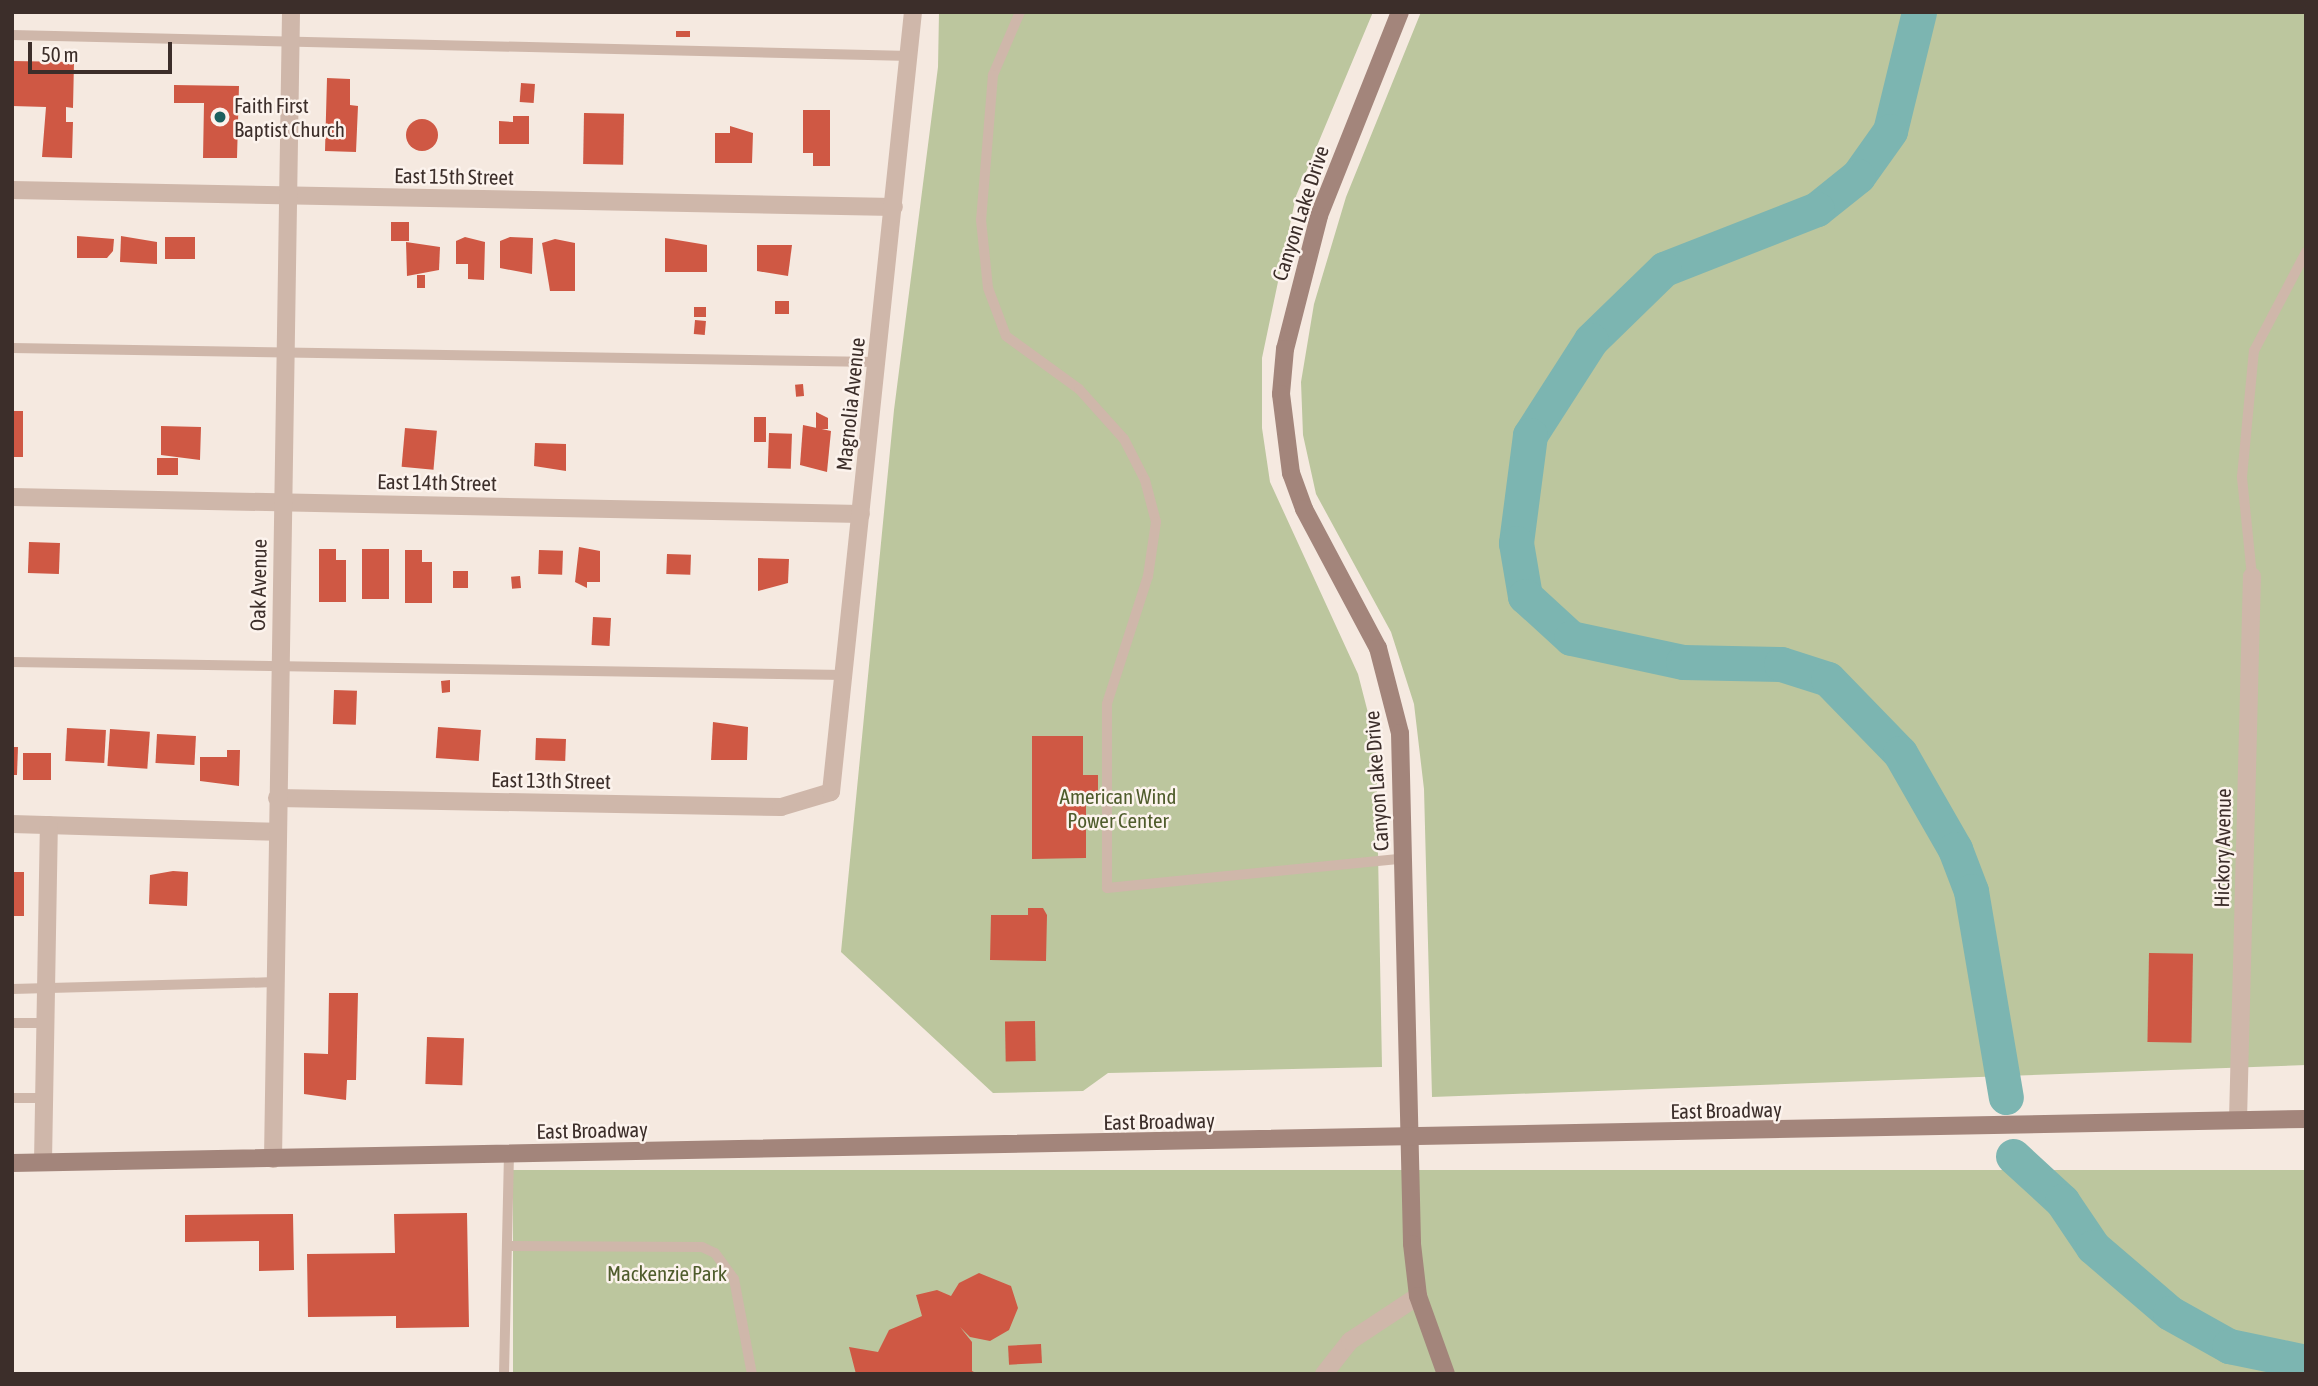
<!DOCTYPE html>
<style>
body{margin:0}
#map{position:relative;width:2318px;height:1386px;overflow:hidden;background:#f5e9e0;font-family:"Asap Condensed",sans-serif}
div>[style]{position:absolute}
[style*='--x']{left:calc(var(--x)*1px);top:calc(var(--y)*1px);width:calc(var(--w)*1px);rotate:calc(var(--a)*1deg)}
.green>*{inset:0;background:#bcc69e;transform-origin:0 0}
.river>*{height:35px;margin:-17.5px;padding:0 17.5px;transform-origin:17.5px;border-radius:17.5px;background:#7cb5b1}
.building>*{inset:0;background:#cf5844;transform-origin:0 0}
.round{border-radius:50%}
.lane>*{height:10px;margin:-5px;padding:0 5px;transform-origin:5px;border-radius:5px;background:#cfb7aa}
.street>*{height:18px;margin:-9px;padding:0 9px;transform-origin:9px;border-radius:9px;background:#cfb7aa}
.secondary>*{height:18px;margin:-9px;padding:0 9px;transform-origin:9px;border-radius:9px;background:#a3857b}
.dots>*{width:19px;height:19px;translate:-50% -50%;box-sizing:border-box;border:4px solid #fcf3ed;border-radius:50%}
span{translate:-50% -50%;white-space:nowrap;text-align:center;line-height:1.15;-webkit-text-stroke:5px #fcf3ed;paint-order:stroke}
.poi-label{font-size:21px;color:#3c2e2a}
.left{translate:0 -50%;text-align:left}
.street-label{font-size:21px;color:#3c2e2a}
.park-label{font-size:21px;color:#4f5c2c}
.frame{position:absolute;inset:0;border:14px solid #3c2e2a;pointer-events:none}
.scale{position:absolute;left:28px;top:42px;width:144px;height:32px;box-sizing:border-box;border:4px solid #3c2e2a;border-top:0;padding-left:9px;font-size:21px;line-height:24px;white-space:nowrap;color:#3c2e2a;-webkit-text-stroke:5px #fcf3ed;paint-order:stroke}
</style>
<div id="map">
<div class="green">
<div style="clip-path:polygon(939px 12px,1373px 12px,1296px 196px,1262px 358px,1262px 428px,1270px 482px,1358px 674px,1376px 744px,1382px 1067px,1108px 1073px,1083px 1091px,993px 1093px,841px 952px,894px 410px,938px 67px)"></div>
<div style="clip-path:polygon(1421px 12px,2306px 12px,2306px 1065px,1432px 1097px,1424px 789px,1414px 704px,1391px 632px,1316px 494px,1303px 435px,1301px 382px,1314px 304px,1346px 197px)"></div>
<div style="left:513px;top:1170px;width:1793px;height:204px"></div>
</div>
<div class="river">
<div style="--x:1919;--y:12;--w:122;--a:103.7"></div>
<div style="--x:1890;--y:131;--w:55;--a:125.4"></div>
<div style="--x:1858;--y:176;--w:53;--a:141.2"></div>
<div style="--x:1817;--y:209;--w:164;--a:158.6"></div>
<div style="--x:1664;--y:269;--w:102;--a:135.8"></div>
<div style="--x:1591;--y:340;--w:113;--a:122.7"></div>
<div style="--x:1530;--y:435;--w:109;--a:97.4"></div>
<div style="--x:1516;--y:543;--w:54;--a:80.4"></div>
<div style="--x:1525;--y:596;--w:62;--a:42.4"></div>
<div style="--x:1571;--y:638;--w:115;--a:12.1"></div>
<div style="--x:1683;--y:662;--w:98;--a:1.2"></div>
<div style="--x:1781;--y:664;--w:49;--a:17.7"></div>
<div style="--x:1828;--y:679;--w:103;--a:45.8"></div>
<div style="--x:1900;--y:753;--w:111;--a:60.2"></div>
<div style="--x:1955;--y:849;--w:45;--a:69.1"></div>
<div style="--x:1971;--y:891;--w:209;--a:80.4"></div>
<div style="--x:2013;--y:1156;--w:67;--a:42.6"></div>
<div style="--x:2062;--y:1201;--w:55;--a:56"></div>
<div style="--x:2093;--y:1247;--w:101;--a:40.6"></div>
<div style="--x:2170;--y:1313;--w:68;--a:29.2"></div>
<div style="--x:2229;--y:1346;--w:79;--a:11.7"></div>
</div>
<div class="building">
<div style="left:676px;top:31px;width:14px;height:6px"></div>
<div style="clip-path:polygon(12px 61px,74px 62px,73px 108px,66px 107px,66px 122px,73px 122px,72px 158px,42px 157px,46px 107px,12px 106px)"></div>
<div style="clip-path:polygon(327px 78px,350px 79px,350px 105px,358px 106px,356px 152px,325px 151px)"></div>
<div style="left:521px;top:83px;width:14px;height:19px;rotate:4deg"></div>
<div style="clip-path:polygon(174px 85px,239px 86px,237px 158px,203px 158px,204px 103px,174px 103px)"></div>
<div style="clip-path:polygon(803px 110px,830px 110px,830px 166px,813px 166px,813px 153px,803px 153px)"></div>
<div style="left:584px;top:113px;width:40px;height:51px;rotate:1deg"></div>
<div style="clip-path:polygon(513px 116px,529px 116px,529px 144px,499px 144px,499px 121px,513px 122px)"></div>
<div class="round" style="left:406px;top:119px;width:32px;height:32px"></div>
<div style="clip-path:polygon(730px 126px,753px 133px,752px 163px,715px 163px,715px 133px,730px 133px)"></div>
<div style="left:391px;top:222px;width:18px;height:19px"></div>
<div style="clip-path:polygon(77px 236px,114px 239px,113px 251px,107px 258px,77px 258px)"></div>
<div style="clip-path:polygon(121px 236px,157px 242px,157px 264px,120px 262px)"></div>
<div style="left:165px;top:237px;width:30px;height:22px"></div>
<div style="clip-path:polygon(465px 237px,485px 242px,484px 280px,468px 279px,468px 264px,456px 264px,456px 241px)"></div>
<div style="clip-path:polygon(510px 237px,533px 238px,532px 274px,500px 268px,500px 241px)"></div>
<div style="clip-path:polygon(665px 238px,707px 245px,707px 272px,665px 272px)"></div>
<div style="clip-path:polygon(555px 239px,575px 243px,575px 291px,550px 291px,542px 243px)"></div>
<div style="clip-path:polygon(406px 242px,440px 247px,439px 270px,407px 276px)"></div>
<div style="clip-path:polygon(757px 245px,792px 245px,788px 276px,757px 271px)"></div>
<div style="left:417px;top:275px;width:8px;height:13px"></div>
<div style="left:775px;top:301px;width:14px;height:13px"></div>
<div style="left:694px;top:307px;width:12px;height:10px"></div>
<div style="left:695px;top:320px;width:11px;height:14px;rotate:5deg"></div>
<div style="left:803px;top:384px;width:12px;height:8px;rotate:85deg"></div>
<div style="left:12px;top:411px;width:11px;height:46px"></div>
<div style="clip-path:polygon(816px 412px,828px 418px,828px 429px,816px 429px)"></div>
<div style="left:754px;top:417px;width:12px;height:25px"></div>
<div style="clip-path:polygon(803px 425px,831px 431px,827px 472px,800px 465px)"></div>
<div style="clip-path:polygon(161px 426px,201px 427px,200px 460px,161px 455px)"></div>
<div style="left:405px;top:428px;width:32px;height:39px;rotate:5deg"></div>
<div style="left:769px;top:433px;width:23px;height:35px;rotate:2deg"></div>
<div style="clip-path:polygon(535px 443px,566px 444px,566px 471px,534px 466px)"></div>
<div style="left:157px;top:458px;width:21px;height:17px"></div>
<div style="left:29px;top:542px;width:31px;height:31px;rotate:2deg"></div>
<div style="clip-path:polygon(579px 547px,600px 551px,600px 582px,587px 582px,587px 588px,575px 582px)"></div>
<div style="clip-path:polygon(319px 549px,336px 549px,336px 560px,346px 560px,346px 602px,319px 602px)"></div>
<div style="left:362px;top:549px;width:27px;height:50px"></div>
<div style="clip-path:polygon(405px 550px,422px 550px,422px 562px,432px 562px,432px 603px,405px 603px)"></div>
<div style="left:539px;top:550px;width:24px;height:24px;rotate:2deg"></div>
<div style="left:667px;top:554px;width:24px;height:20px;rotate:2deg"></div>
<div style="clip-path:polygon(758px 558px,789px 559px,788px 583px,758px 591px)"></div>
<div style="left:453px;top:571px;width:15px;height:17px"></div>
<div style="left:520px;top:576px;width:12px;height:9px;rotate:85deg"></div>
<div style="left:593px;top:617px;width:18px;height:28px;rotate:3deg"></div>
<div style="clip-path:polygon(450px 680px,450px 692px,442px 693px,441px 681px)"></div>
<div style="left:334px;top:690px;width:23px;height:34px;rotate:2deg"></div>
<div style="clip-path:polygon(713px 722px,748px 727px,747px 760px,711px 760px)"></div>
<div style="left:438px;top:727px;width:43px;height:31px;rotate:4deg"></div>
<div style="left:67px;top:728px;width:39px;height:33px;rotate:3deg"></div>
<div style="left:110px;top:729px;width:40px;height:37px;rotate:4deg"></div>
<div style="left:157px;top:734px;width:39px;height:29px;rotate:3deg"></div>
<div style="clip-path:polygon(1032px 736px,1083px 736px,1083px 775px,1098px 775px,1098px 797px,1086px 797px,1086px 858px,1032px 859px)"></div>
<div style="left:536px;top:738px;width:30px;height:22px;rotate:2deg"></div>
<div style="clip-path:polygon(12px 747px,18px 747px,17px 775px,12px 775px)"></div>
<div style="clip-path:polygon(227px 750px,240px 750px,239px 786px,200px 781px,200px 757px,227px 757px)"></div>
<div style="left:23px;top:753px;width:28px;height:27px"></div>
<div style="clip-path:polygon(173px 871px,188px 872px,187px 906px,149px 904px,150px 875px)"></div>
<div style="left:12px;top:872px;width:12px;height:44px"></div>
<div style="clip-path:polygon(1028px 908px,1043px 908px,1047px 915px,1046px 961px,990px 960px,991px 915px,1028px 915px)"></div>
<div style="left:2149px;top:953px;width:44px;height:89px;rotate:1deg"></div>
<div style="clip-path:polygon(329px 993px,358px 993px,356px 1080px,347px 1080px,346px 1100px,304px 1094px,304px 1053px,328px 1054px)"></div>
<div style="left:1035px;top:1021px;width:40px;height:30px;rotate:89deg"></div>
<div style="left:427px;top:1037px;width:37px;height:47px;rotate:2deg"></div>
<div style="clip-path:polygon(467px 1213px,469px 1327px,396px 1328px,396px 1316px,308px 1317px,307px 1254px,395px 1253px,394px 1214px)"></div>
<div style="clip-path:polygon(293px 1214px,294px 1270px,259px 1271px,259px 1241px,185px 1242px,185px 1215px)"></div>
<div style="clip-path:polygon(979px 1273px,1011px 1286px,1018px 1308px,1009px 1330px,990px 1341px,970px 1337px,960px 1327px,972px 1342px,972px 1371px,978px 1374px,856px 1374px,849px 1347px,878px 1352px,889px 1330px,922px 1316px,916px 1295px,937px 1290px,951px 1296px,959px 1283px)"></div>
<div style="left:1041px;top:1344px;width:19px;height:33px;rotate:87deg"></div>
</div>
<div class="lane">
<div style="--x:1020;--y:12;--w:69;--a:113.2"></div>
<div style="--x:993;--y:75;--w:145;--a:94.7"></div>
<div style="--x:981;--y:220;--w:68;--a:84.1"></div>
<div style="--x:988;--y:288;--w:51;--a:69.4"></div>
<div style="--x:1006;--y:336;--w:90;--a:36"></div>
<div style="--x:1079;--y:389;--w:67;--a:48"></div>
<div style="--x:1124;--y:439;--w:46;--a:62.9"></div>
<div style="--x:1145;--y:480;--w:43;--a:75.3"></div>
<div style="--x:1156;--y:522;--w:55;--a:98.4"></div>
<div style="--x:1148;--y:576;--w:134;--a:107.8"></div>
<div style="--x:1107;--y:704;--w:184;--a:90"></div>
<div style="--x:1107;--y:888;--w:300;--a:-5.7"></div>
<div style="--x:12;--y:35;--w:899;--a:1.34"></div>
<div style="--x:12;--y:348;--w:865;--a:0.93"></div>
<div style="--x:2252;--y:576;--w:100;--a:-95.8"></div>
<div style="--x:2242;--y:477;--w:127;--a:-84.6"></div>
<div style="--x:2254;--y:351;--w:112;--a:-62.3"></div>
<div style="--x:12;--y:662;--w:833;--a:0.89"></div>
<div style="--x:12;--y:989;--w:263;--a:-1.5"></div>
<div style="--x:12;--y:1023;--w:33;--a:0"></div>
<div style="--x:12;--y:1098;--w:32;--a:0"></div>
<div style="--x:507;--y:1246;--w:195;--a:0.3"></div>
<div style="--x:702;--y:1247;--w:14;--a:25"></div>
<div style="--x:715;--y:1253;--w:32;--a:54"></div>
<div style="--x:734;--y:1279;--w:97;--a:79.3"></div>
<div style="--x:504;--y:1374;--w:220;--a:-88.7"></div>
</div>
<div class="street">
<div style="--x:12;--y:190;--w:882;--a:1.1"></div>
<div style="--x:12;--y:497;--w:849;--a:1.15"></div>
<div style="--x:277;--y:798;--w:504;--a:1.02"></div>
<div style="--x:781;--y:807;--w:52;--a:-16.7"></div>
<div style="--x:831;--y:792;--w:784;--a:-84"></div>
<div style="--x:12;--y:824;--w:264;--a:1.7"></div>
<div style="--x:2238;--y:1120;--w:544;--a:-88.53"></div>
<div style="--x:273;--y:1159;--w:1147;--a:-89.1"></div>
<div style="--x:43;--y:1162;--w:337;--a:-89"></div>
<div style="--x:1324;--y:1374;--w:42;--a:-51.8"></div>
<div style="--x:1350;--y:1341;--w:82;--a:-33.5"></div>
</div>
<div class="secondary">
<div style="--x:1400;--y:12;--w:219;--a:111.7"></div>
<div style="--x:1319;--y:216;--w:137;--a:104.3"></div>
<div style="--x:1285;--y:349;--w:45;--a:95.1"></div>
<div style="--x:1281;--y:394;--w:80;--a:82.8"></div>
<div style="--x:1291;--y:473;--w:38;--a:70"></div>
<div style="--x:1304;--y:509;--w:157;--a:62"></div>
<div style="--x:1378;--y:648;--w:88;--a:75.5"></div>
<div style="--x:1400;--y:733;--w:511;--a:88.65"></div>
<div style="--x:1412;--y:1244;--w:52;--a:83.4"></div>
<div style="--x:1418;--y:1296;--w:83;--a:70.3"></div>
<div style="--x:12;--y:1163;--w:2294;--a:-1.1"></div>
</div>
<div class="dots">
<div style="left:220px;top:117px;background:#1c615f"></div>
</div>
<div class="poi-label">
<span class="left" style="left:234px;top:117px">Faith First<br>Baptist Church</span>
</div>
<div class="street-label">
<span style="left:454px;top:176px;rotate:1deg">East 15th Street</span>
<span style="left:1300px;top:213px;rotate:-72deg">Canyon Lake Drive</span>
<span style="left:850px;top:404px;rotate:-84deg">Magnolia Avenue</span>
<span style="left:437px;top:482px;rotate:1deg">East 14th Street</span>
<span style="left:258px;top:585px;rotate:-89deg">Oak Avenue</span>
<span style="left:551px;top:780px;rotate:1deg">East 13th Street</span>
<span style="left:1376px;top:781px;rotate:-94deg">Canyon Lake Drive</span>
<span style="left:2222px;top:848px;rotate:-89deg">Hickory Avenue</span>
<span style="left:1726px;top:1110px;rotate:-1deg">East Broadway</span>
<span style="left:1159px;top:1121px;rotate:-1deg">East Broadway</span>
<span style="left:592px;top:1130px;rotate:-1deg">East Broadway</span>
</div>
<div class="park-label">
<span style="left:1118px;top:808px">American Wind<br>Power Center</span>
<span style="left:667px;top:1273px">Mackenzie Park</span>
</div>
<div class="frame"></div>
<div class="scale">50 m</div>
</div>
